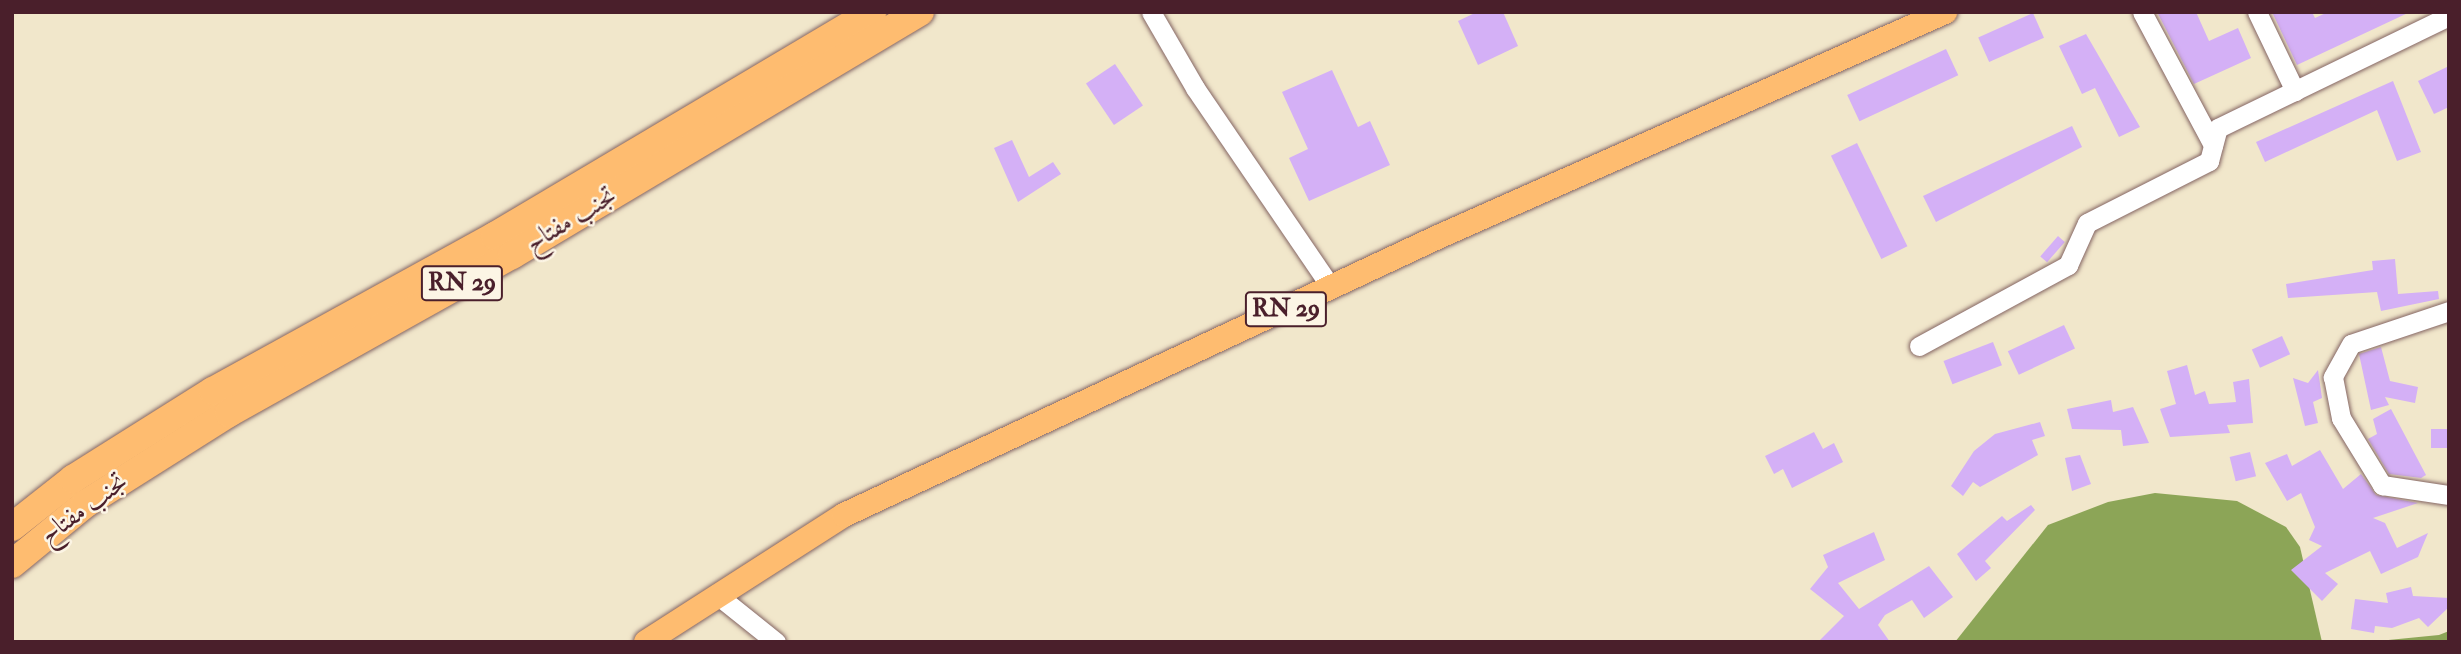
<!DOCTYPE html>
<meta charset="utf-8">
<style>
body{margin:0}
#map{position:relative;width:2461px;height:654px;overflow:hidden;background:#f1e7cb;font-family:"IM FELL Double Pica",Amiri,serif}
div>[style]{position:absolute}
[style*='--x']{left:calc(var(--x)*1px);top:calc(var(--y)*1px);width:calc(var(--w)*1px);rotate:calc(var(--a)*1deg)}
.forest>*{inset:0;background:#8ca557}
.building>*{inset:0;background:#d4b0f6;transform-origin:0 0}
.roads{filter:drop-shadow(0 0 2px #846563) drop-shadow(0 0 2px #846563)}
.minor>*{height:19px;margin:-9.5px;padding:0 9.5px;transform-origin:9.5px;border-radius:9.5px;background:#fff}
.major>*{height:24px;margin:-12px;padding:0 12px;transform-origin:12px;border-radius:12px;background:#febc70}
.highway>*{height:28px;margin:-14px;padding:0 14px;transform-origin:14px;border-radius:14px;background:#febc70}
span{translate:-50% -50%;white-space:nowrap;text-align:center;line-height:1.15;-webkit-text-stroke:5px #fcf5e5;paint-order:stroke}
.shield-label span{padding:2px 5px;background:#fcf5e5;border:2px solid;border-radius:5px;-webkit-text-stroke-width:0}
.shield-label{font-size:24px;color:#4a1f2b;font-weight:700}
.street-label{font-size:26px;color:#4a1f2b}
.frame{position:absolute;inset:0;border:14px solid #4a1f2b;pointer-events:none}
</style>
<div id="map">
<div class="forest">
<div style="clip-path:polygon(2155px 493px,2237px 501px,2286px 527px,2300px 547px,2322px 642px,1955px 642px,2048px 525px,2108px 502px)"></div>
<div style="clip-path:polygon(2449px 631px,2449px 642px,2368px 642px,2439px 635px)"></div>
</div>
<div class="building">
<div style="clip-path:polygon(1477px 12px,1503px 12px,1518px 46px,1478px 65px,1458px 21px)"></div>
<div style="clip-path:polygon(2157px 12px,2196px 12px,2209px 41px,2238px 28px,2251px 58px,2194px 84px)"></div>
<div style="clip-path:polygon(2272px 12px,2312px 12px,2315px 18px,2328px 12px,2410px 12px,2297px 65px)"></div>
<div style="left:2033px;top:13px;width:27px;height:60px;rotate:66deg"></div>
<div style="clip-path:polygon(2086px 34px,2140px 127px,2119px 137px,2095px 88px,2082px 94px,2059px 46px)"></div>
<div style="left:1946px;top:49px;width:29px;height:109px;rotate:65deg"></div>
<div style="left:1115px;top:64px;width:50px;height:35px;rotate:56deg"></div>
<div style="clip-path:polygon(2449px 66px,2449px 107px,2434px 114px,2418px 81px)"></div>
<div style="clip-path:polygon(1332px 70px,1358px 127px,1370px 121px,1390px 165px,1309px 201px,1289px 158px,1308px 149px,1282px 92px)"></div>
<div style="clip-path:polygon(2393px 81px,2421px 152px,2397px 161px,2377px 110px,2265px 162px,2256px 142px)"></div>
<div style="clip-path:polygon(2072px 126px,2082px 147px,1936px 222px,1923px 196px)"></div>
<div style="clip-path:polygon(1012px 140px,1029px 177px,1053px 162px,1061px 174px,1018px 202px,994px 148px)"></div>
<div style="left:1857px;top:143px;width:115px;height:29px;rotate:64deg"></div>
<div style="left:2058px;top:236px;width:9px;height:27px;rotate:41deg"></div>
<div style="clip-path:polygon(2395px 259px,2398px 294px,2438px 291px,2439px 299px,2381px 311px,2377px 292px,2288px 298px,2286px 284px,2373px 270px,2372px 261px)"></div>
<div style="left:2064px;top:325px;width:26px;height:62px;rotate:65deg"></div>
<div style="left:2282px;top:336px;width:20px;height:33px;rotate:66deg"></div>
<div style="left:1993px;top:342px;width:25px;height:53px;rotate:69deg"></div>
<div style="clip-path:polygon(2381px 347px,2390px 381px,2418px 387px,2415px 403px,2385px 397px,2389px 405px,2371px 410px,2359px 354px)"></div>
<div style="clip-path:polygon(2187px 365px,2195px 395px,2205px 391px,2209px 404px,2236px 402px,2233px 382px,2249px 379px,2253px 423px,2227px 425px,2230px 433px,2170px 437px,2160px 409px,2176px 404px,2167px 371px)"></div>
<div style="clip-path:polygon(2318px 370px,2322px 398px,2313px 402px,2318px 423px,2305px 426px,2293px 378px,2308px 383px)"></div>
<div style="clip-path:polygon(2111px 400px,2113px 412px,2133px 407px,2149px 443px,2123px 446px,2121px 430px,2072px 429px,2067px 409px)"></div>
<div style="clip-path:polygon(2391px 409px,2426px 475px,2421px 478px,2389px 474px,2368px 439px,2377px 434px,2373px 419px)"></div>
<div style="clip-path:polygon(2040px 422px,2045px 436px,2032px 440px,2038px 455px,1980px 487px,1973px 482px,1963px 496px,1951px 486px,1974px 451px,1995px 434px)"></div>
<div style="left:2431px;top:429px;width:17px;height:19px"></div>
<div style="clip-path:polygon(1814px 432px,1823px 449px,1834px 443px,1843px 462px,1792px 488px,1783px 469px,1774px 474px,1765px 456px)"></div>
<div style="clip-path:polygon(2320px 450px,2343px 489px,2361px 474px,2376px 495px,2418px 503px,2373px 518px,2385px 523px,2397px 548px,2428px 533px,2418px 557px,2381px 574px,2370px 551px,2325px 573px,2338px 584px,2322px 601px,2291px 570px,2322px 546px,2309px 540px,2315px 527px,2301px 493px,2287px 501px,2265px 463px,2287px 454px,2292px 466px)"></div>
<div style="left:2250px;top:452px;width:25px;height:21px;rotate:76deg"></div>
<div style="clip-path:polygon(2080px 455px,2091px 484px,2072px 491px,2065px 458px)"></div>
<div style="clip-path:polygon(2031px 505px,2035px 510px,1985px 561px,1991px 568px,1976px 581px,1957px 554px,2002px 516px,2007px 521px)"></div>
<div style="clip-path:polygon(1874px 532px,1885px 560px,1838px 583px,1859px 609px,1929px 566px,1953px 597px,1924px 618px,1912px 600px,1885px 615px,1878px 625px,1890px 642px,1818px 642px,1844px 616px,1810px 589px,1828px 567px,1823px 555px)"></div>
<div style="clip-path:polygon(2411px 587px,2413px 596px,2449px 598px,2449px 607px,2428px 627px,2419px 618px,2392px 628px,2375px 626px,2374px 633px,2351px 629px,2355px 599px,2388px 603px,2386px 593px)"></div>
</div>
<div class="roads">
<div class="minor">
<div style="--x:1151;--y:12;--w:88;--a:59.9"></div>
<div style="--x:1195;--y:88;--w:241;--a:55.7"></div>
<div style="--x:2142;--y:12;--w:151;--a:61.9"></div>
<div style="--x:2257;--y:12;--w:88;--a:64.3"></div>
<div style="--x:2449;--y:311;--w:103;--a:161.4"></div>
<div style="--x:2351;--y:344;--w:38;--a:119"></div>
<div style="--x:2333;--y:377;--w:42;--a:79"></div>
<div style="--x:2341;--y:418;--w:79;--a:58.5"></div>
<div style="--x:2382;--y:485;--w:68;--a:8.5"></div>
<div style="--x:1919;--y:346;--w:170;--a:-28.5"></div>
<div style="--x:2068;--y:265;--w:46;--a:-65.7"></div>
<div style="--x:2087;--y:223;--w:137;--a:-26.9"></div>
<div style="--x:2209;--y:161;--w:34;--a:-75"></div>
<div style="--x:2218;--y:128;--w:257;--a:-25.9"></div>
<div style="--x:716;--y:594;--w:77;--a:38.7"></div>
</div>
<div class="major">
<div style="--x:646;--y:642;--w:235;--a:-32.7"></div>
<div style="--x:844;--y:515;--w:656;--a:-25.08"></div>
<div style="--x:1438;--y:237;--w:555;--a:-23.93"></div>
</div>
<div class="highway">
<div style="--x:12;--y:527;--w:78;--a:-38.2"></div>
<div style="--x:73;--y:479;--w:165;--a:-32.2"></div>
<div style="--x:213;--y:391;--w:322;--a:-28.8"></div>
<div style="--x:495;--y:236;--w:439;--a:-30.7"></div>
<div style="--x:12;--y:564;--w:94;--a:-39.4"></div>
<div style="--x:85;--y:504;--w:170;--a:-32.3"></div>
<div style="--x:229;--y:413;--w:324;--a:-29.2"></div>
<div style="--x:512;--y:255;--w:475;--a:-30.8"></div>
</div>
</div>
<div class="shield-label">
<span style="left:462px;top:283px">RN 29</span>
<span style="left:1286px;top:309px">RN 29</span>
</div>
<div class="street-label">
<span style="left:571px;top:220px;rotate:-31deg">تجنب مفتاح</span>
<span style="left:84px;top:509px;rotate:-36deg">تجنب مفتاح</span>
</div>
<div class="frame"></div>
</div>
